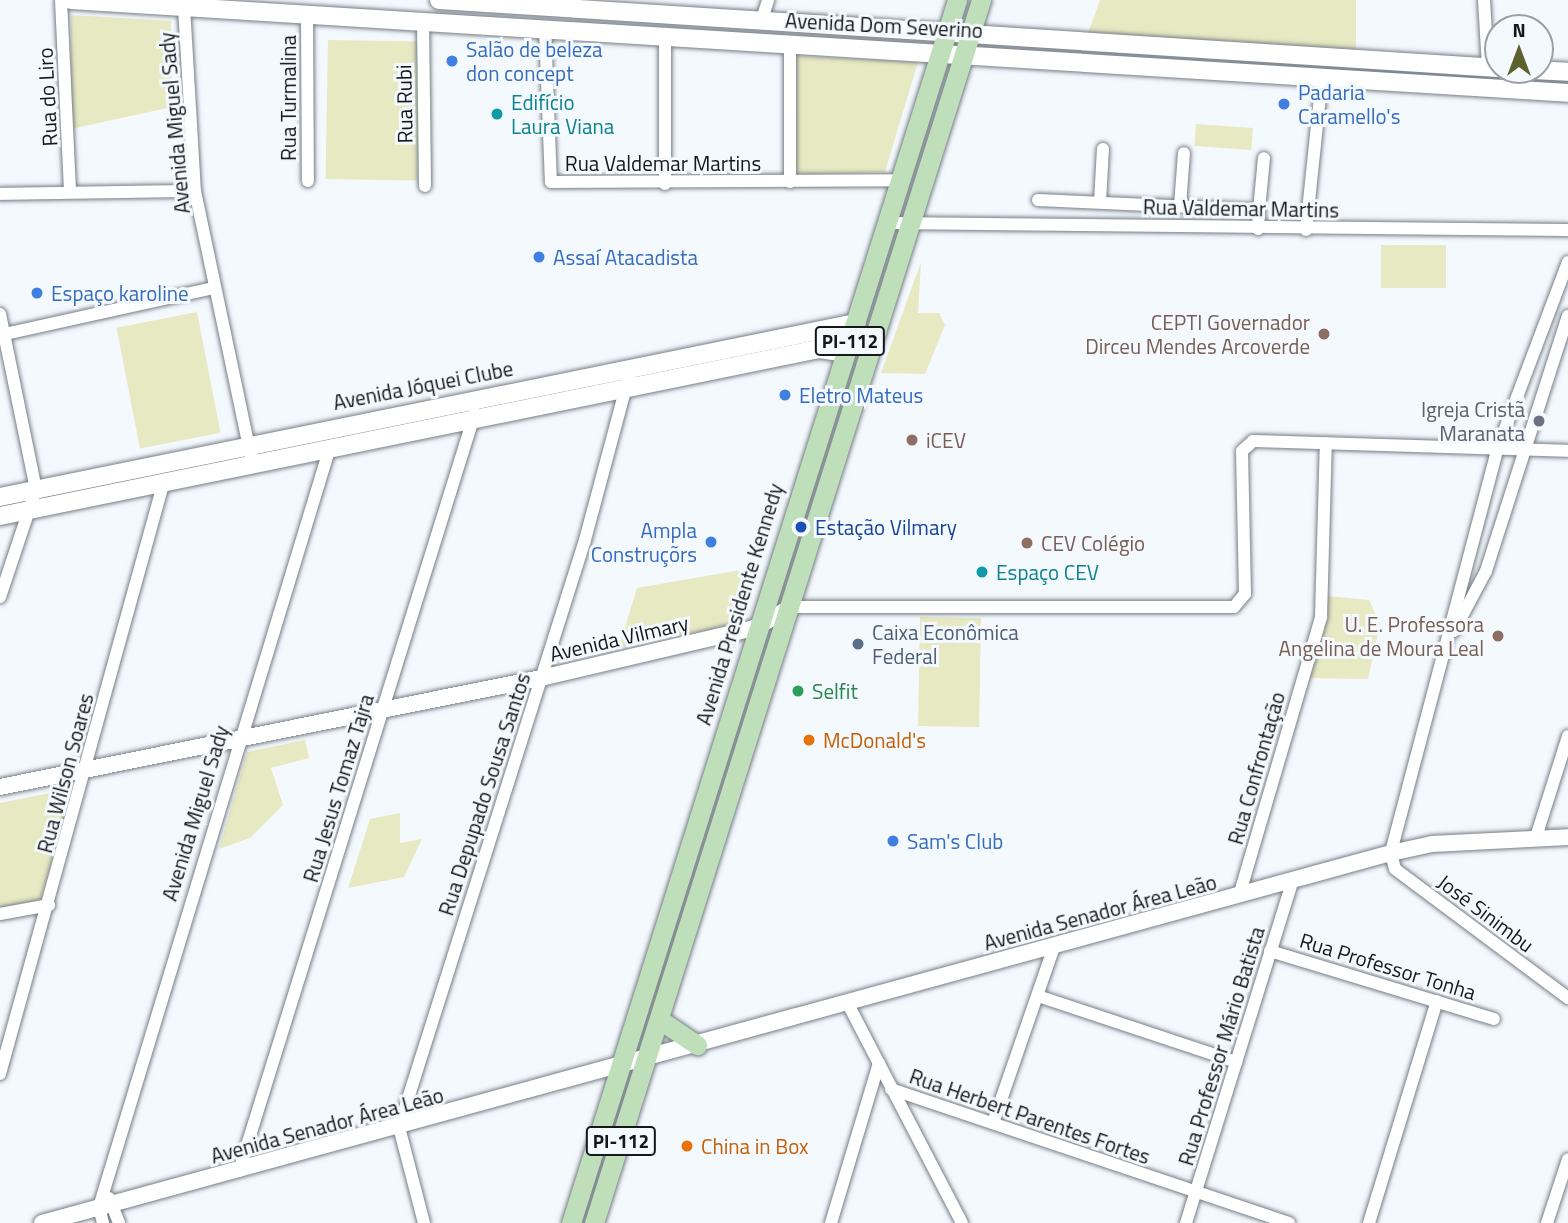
<!DOCTYPE html>
<meta charset="utf-8">
<style>
body{margin:0}
#map{position:relative;width:1568px;height:1223px;overflow:hidden;background:#f4f9fe;font-family:"Titillium Web",sans-serif}
div>[style]{position:absolute}
[style*='--x']{left:calc(var(--x)*1px);top:calc(var(--y)*1px);width:calc(var(--w)*1px);rotate:calc(var(--a)*1deg)}
.green>*{inset:0;background:#e6e9c1;transform-origin:0 0}
.roads{filter:drop-shadow(0 0 2px #777e86) drop-shadow(0 0 2px #777e86)}
.minor>*{height:12px;margin:-6px;padding:0 6px;transform-origin:6px;border-radius:6px;background:#fff}
.tertiary>*{height:16px;margin:-8px;padding:0 8px;transform-origin:8px;border-radius:8px;background:#fff}
.secondary>*{height:18px;margin:-9px;padding:0 9px;transform-origin:9px;border-radius:9px;background:#fff}
.primary>*{height:19px;margin:-9.5px;padding:0 9.5px;transform-origin:9.5px;border-radius:9.5px;background:#bedfba}
.dots>*{width:19px;height:19px;translate:-50% -50%;box-sizing:border-box;border:4px solid #f4f9fe;border-radius:50%}
span{translate:-50% -50%;white-space:nowrap;text-align:center;line-height:1.15;-webkit-text-stroke:6px #f4f9fe;paint-order:stroke}
.shield-label span{padding:2px 5px;background:#f4f9fe;border:2px solid;border-radius:5px;-webkit-text-stroke-width:0}
.shield-label{font-size:19px;color:#15181b;font-weight:700}
.street-label{font-size:21px;color:#15181b}
.shop-label{font-size:21px;color:#366cbe}
.left{translate:0 -50%;text-align:left}
.right{translate:-100% -50%;text-align:right}
.culture-label{font-size:21px;color:#0d838f}
.education-label{font-size:21px;color:#785e54}
.worship-label{font-size:21px;color:#5b616d}
.transit-label{font-size:21px;color:#164399}
.service-label{font-size:21px;color:#4e5e75}
.leisure-label{font-size:21px;color:#27864d}
.food-label{font-size:21px;color:#c56008}
.north{position:absolute;left:1484px;top:14px;width:70px;height:70px;box-sizing:border-box;background:#f4f9fe;border:2px solid #9b9fa3;border-radius:50%;rotate:0deg;font-size:19px;font-weight:700;line-height:28px;text-align:center;color:#15181b}
.north::after{content:'';display:block;margin:auto;width:24px;height:32px;background:#5d612e;clip-path:polygon(50% 0,100% 100%,50% 72%,0 100%)}
</style>
<div id="map">
<div class="green">
<div style="clip-path:polygon(1100px 0,1356px 0,1356px 53px,1087px 36px)"></div>
<div style="clip-path:polygon(71px 15px,171px 21px,172px 107px,71px 129px)"></div>
<div style="left:328px;top:40px;width:92px;height:139px;rotate:1deg"></div>
<div style="clip-path:polygon(797px 56px,918px 62px,885px 172px,795px 175px)"></div>
<div style="left:1196px;top:124px;width:57px;height:22px;rotate:4deg"></div>
<div style="left:1381px;top:245px;width:65px;height:43px"></div>
<div style="clip-path:polygon(921px 262px,918px 313px,939px 313px,945px 325px,925px 374px,881px 373px)"></div>
<div style="left:197px;top:312px;width:123px;height:82px;rotate:79deg"></div>
<div style="clip-path:polygon(752px 568px,734px 625px,619px 647px,637px 588px)"></div>
<div style="clip-path:polygon(1328px 596px,1369px 600px,1380px 624px,1368px 679px,1309px 678px)"></div>
<div style="left:920px;top:617px;width:61px;height:109px;rotate:1deg"></div>
<div style="clip-path:polygon(305px 740px,309px 758px,271px 768px,283px 805px,250px 838px,219px 849px,247px 752px)"></div>
<div style="clip-path:polygon(75px 788px,40px 901px,0 909px,0 803px)"></div>
<div style="clip-path:polygon(400px 813px,400px 843px,422px 839px,404px 877px,348px 888px,370px 819px)"></div>
</div>
<div class="roads">
<div class="minor">
<div style="--x:61;--y:0;--w:192;--a:87.3"></div>
<div style="--x:1484;--y:0;--w:67;--a:86.6"></div>
<div style="--x:184;--y:7;--w:184;--a:86.6"></div>
<div style="--x:195;--y:191;--w:277;--a:78.1"></div>
<div style="--x:307;--y:14;--w:167;--a:89.7"></div>
<div style="--x:423;--y:21;--w:165;--a:89.3"></div>
<div style="--x:761;--y:22;--w:23;--a:-72"></div>
<div style="--x:545;--y:28;--w:154;--a:87.8"></div>
<div style="--x:551;--y:182;--w:350;--a:-0.3"></div>
<div style="--x:665;--y:35;--w:149;--a:90"></div>
<div style="--x:790;--y:182;--w:139;--a:-90"></div>
<div style="--x:0;--y:194;--w:195;--a:-0.9"></div>
<div style="--x:1038;--y:200;--w:221;--a:2.6"></div>
<div style="--x:1259;--y:210;--w:19;--a:93"></div>
<div style="--x:1100;--y:202;--w:53;--a:-86.8"></div>
<div style="--x:1180;--y:206;--w:53;--a:-85.7"></div>
<div style="--x:1259;--y:210;--w:52;--a:-84.5"></div>
<div style="--x:888;--y:223;--w:680;--a:0.59"></div>
<div style="--x:1306;--y:230;--w:154;--a:-84"></div>
<div style="--x:1568;--y:262;--w:198;--a:110.7"></div>
<div style="--x:1498;--y:447;--w:420;--a:104.8"></div>
<div style="--x:1391;--y:853;--w:16;--a:76"></div>
<div style="--x:1395;--y:869;--w:216;--a:36.7"></div>
<div style="--x:0;--y:314;--w:179;--a:78.4"></div>
<div style="--x:36;--y:489;--w:114;--a:108.4"></div>
<div style="--x:0;--y:335;--w:219;--a:-12.4"></div>
<div style="--x:791;--y:607;--w:443;--a:0"></div>
<div style="--x:1234;--y:607;--w:17;--a:-50"></div>
<div style="--x:1245;--y:594;--w:143;--a:-91.2"></div>
<div style="--x:1242;--y:451;--w:15;--a:-42"></div>
<div style="--x:1253;--y:441;--w:315;--a:1.8"></div>
<div style="--x:1454;--y:631;--w:68;--a:-61.9"></div>
<div style="--x:1486;--y:571;--w:268;--a:-72.2"></div>
<div style="--x:1536;--y:837;--w:106;--a:-72.4"></div>
<div style="--x:1239;--y:896;--w:291;--a:-73.6"></div>
<div style="--x:1321;--y:617;--w:174;--a:-88.4"></div>
<div style="--x:0;--y:914;--w:50;--a:-10.4"></div>
<div style="--x:1270;--y:951;--w:234;--a:16.9"></div>
<div style="--x:1038;--y:996;--w:209;--a:18.4"></div>
<div style="--x:848;--y:1004;--w:247;--a:62.5"></div>
<div style="--x:0;--y:1074;--w:615;--a:-74.54"></div>
<div style="--x:891;--y:1089;--w:420;--a:18.6"></div>
<div style="--x:993;--y:1123;--w:186;--a:-70.9"></div>
<div style="--x:239;--y:1171;--w:794;--a:-72.71"></div>
<div style="--x:109;--y:1198;--w:27;--a:68"></div>
<div style="--x:103;--y:1223;--w:16;--a:-104"></div>
<div style="--x:99;--y:1207;--w:794;--a:-73.09"></div>
<div style="--x:424;--y:1223;--w:99;--a:-104.6"></div>
<div style="--x:399;--y:1127;--w:616;--a:-72.42"></div>
<div style="--x:585;--y:540;--w:178;--a:-75"></div>
<div style="--x:831;--y:1223;--w:167;--a:-73.3"></div>
<div style="--x:1186;--y:1223;--w:359;--a:-72.7"></div>
<div style="--x:1369;--y:1223;--w:232;--a:-73"></div>
<div style="--x:1547;--y:1223;--w:67;--a:-71.8"></div>
</div>
<div class="tertiary">
<div style="--x:0;--y:787;--w:552;--a:-11.39"></div>
<div style="--x:541;--y:678;--w:220;--a:-13.2"></div>
<div style="--x:755;--y:628;--w:42;--a:-30.3"></div>
<div style="--x:42;--y:1223;--w:1399;--a:-15.34"></div>
<div style="--x:1391;--y:853;--w:42;--a:-12.4"></div>
<div style="--x:1432;--y:844;--w:136;--a:-2.9"></div>
</div>
<div class="secondary">
<div style="--x:71;--y:0;--w:1500;--a:3.55"></div>
<div style="--x:439;--y:0;--w:1061;--a:3.67"></div>
<div style="--x:1533;--y:70;--w:35;--a:3"></div>
<div style="--x:0;--y:497;--w:874;--a:-11.49"></div>
<div style="--x:0;--y:516;--w:836;--a:-11.53"></div>
<div style="--x:819;--y:349;--w:27;--a:8"></div>
</div>
<div class="primary">
<div style="--x:660;--y:1020;--w:45;--a:34"></div>
<div style="--x:571;--y:1223;--w:1282;--a:-72.48"></div>
<div style="--x:594;--y:1223;--w:1283;--a:-72.44"></div>
</div>
</div>
<div class="dots">
<div style="left:452px;top:61px;background:#3f7fe0"></div>
<div style="left:1284px;top:104px;background:#3f7fe0"></div>
<div style="left:497px;top:114px;background:#0f9aa8"></div>
<div style="left:539px;top:257px;background:#3f7fe0"></div>
<div style="left:37px;top:293px;background:#3f7fe0"></div>
<div style="left:1324px;top:334px;background:#8d6e63"></div>
<div style="left:785px;top:395px;background:#3f7fe0"></div>
<div style="left:1539px;top:421px;background:#6b7280"></div>
<div style="left:912px;top:440px;background:#8d6e63"></div>
<div style="left:801px;top:527px;background:#1a4fb4"></div>
<div style="left:711px;top:542px;background:#3f7fe0"></div>
<div style="left:1027px;top:543px;background:#8d6e63"></div>
<div style="left:982px;top:572px;background:#0f9aa8"></div>
<div style="left:1498px;top:636px;background:#8d6e63"></div>
<div style="left:858px;top:644px;background:#5c6f8a"></div>
<div style="left:798px;top:691px;background:#2e9e5b"></div>
<div style="left:809px;top:740px;background:#e8710a"></div>
<div style="left:893px;top:841px;background:#3f7fe0"></div>
<div style="left:687px;top:1146px;background:#e8710a"></div>
</div>
<div class="shield-label">
<span style="left:850px;top:341px">PI-112</span>
<span style="left:621px;top:1141px">PI-112</span>
</div>
<div class="street-label">
<span style="left:884px;top:25px;rotate:3deg">Avenida Dom Severino</span>
<span style="left:47px;top:97px;rotate:-93deg">Rua do Liro</span>
<span style="left:288px;top:98px;rotate:-90deg">Rua Turmalina</span>
<span style="left:404px;top:104px;rotate:-91deg">Rua Rubi</span>
<span style="left:174px;top:123px;rotate:-95deg">Avenida Miguel Sady</span>
<span style="left:663px;top:163px">Rua Valdemar Martins</span>
<span style="left:1241px;top:208px;rotate:1deg">Rua Valdemar Martins</span>
<span style="left:423px;top:385px;rotate:-11deg">Avenida Jóquei Clube</span>
<span style="left:739px;top:604px;rotate:-73deg">Avenida Presidente Kennedy</span>
<span style="left:619px;top:638px;rotate:-13deg">Avenida Vilmary</span>
<span style="left:1256px;top:768px;rotate:-74deg">Rua Confrontação</span>
<span style="left:65px;top:773px;rotate:-75deg">Rua Wilson Soares</span>
<span style="left:338px;top:788px;rotate:-73deg">Rua Jesus Tomaz Tajra</span>
<span style="left:484px;top:794px;rotate:-72deg">Rua Depupado Sousa Santos</span>
<span style="left:195px;top:813px;rotate:-73deg">Avenida Miguel Sady</span>
<span style="left:1100px;top:912px;rotate:-15deg">Avenida Senador Área Leão</span>
<span style="left:1486px;top:913px;rotate:37deg">José Sinimbu</span>
<span style="left:1388px;top:966px;rotate:17deg">Rua Professor Tonha</span>
<span style="left:1221px;top:1046px;rotate:-73deg">Rua Professor Mário Batista</span>
<span style="left:1030px;top:1116px;rotate:19deg">Rua Herbert Parentes Fortes</span>
<span style="left:327px;top:1125px;rotate:-15deg">Avenida Senador Área Leão</span>
</div>
<div class="shop-label">
<span class="left" style="left:466px;top:61px">Salão de beleza<br>don concept</span>
<span class="left" style="left:1298px;top:104px">Padaria<br>Caramello's</span>
<span class="left" style="left:553px;top:257px">Assaí Atacadista</span>
<span class="left" style="left:51px;top:293px">Espaço karoline</span>
<span class="left" style="left:799px;top:395px">Eletro Mateus</span>
<span class="right" style="left:697px;top:542px">Ampla<br>Construçõrs</span>
<span class="left" style="left:907px;top:841px">Sam's Club</span>
</div>
<div class="culture-label">
<span class="left" style="left:511px;top:114px">Edifício<br>Laura Viana</span>
<span class="left" style="left:996px;top:572px">Espaço CEV</span>
</div>
<div class="education-label">
<span class="right" style="left:1310px;top:334px">CEPTI Governador<br>Dirceu Mendes Arcoverde</span>
<span class="left" style="left:926px;top:440px">iCEV</span>
<span class="left" style="left:1041px;top:543px">CEV Colégio</span>
<span class="right" style="left:1484px;top:636px">U. E. Professora<br>Angelina de Moura Leal</span>
</div>
<div class="worship-label">
<span class="right" style="left:1525px;top:421px">Igreja Cristã<br>Maranata</span>
</div>
<div class="transit-label">
<span class="left" style="left:815px;top:527px">Estação Vilmary</span>
</div>
<div class="service-label">
<span class="left" style="left:872px;top:644px">Caixa Econômica<br>Federal</span>
</div>
<div class="leisure-label">
<span class="left" style="left:812px;top:691px">Selfit</span>
</div>
<div class="food-label">
<span class="left" style="left:823px;top:740px">McDonald's</span>
<span class="left" style="left:701px;top:1146px">China in Box</span>
</div>
<div class="north">N</div>
</div>
